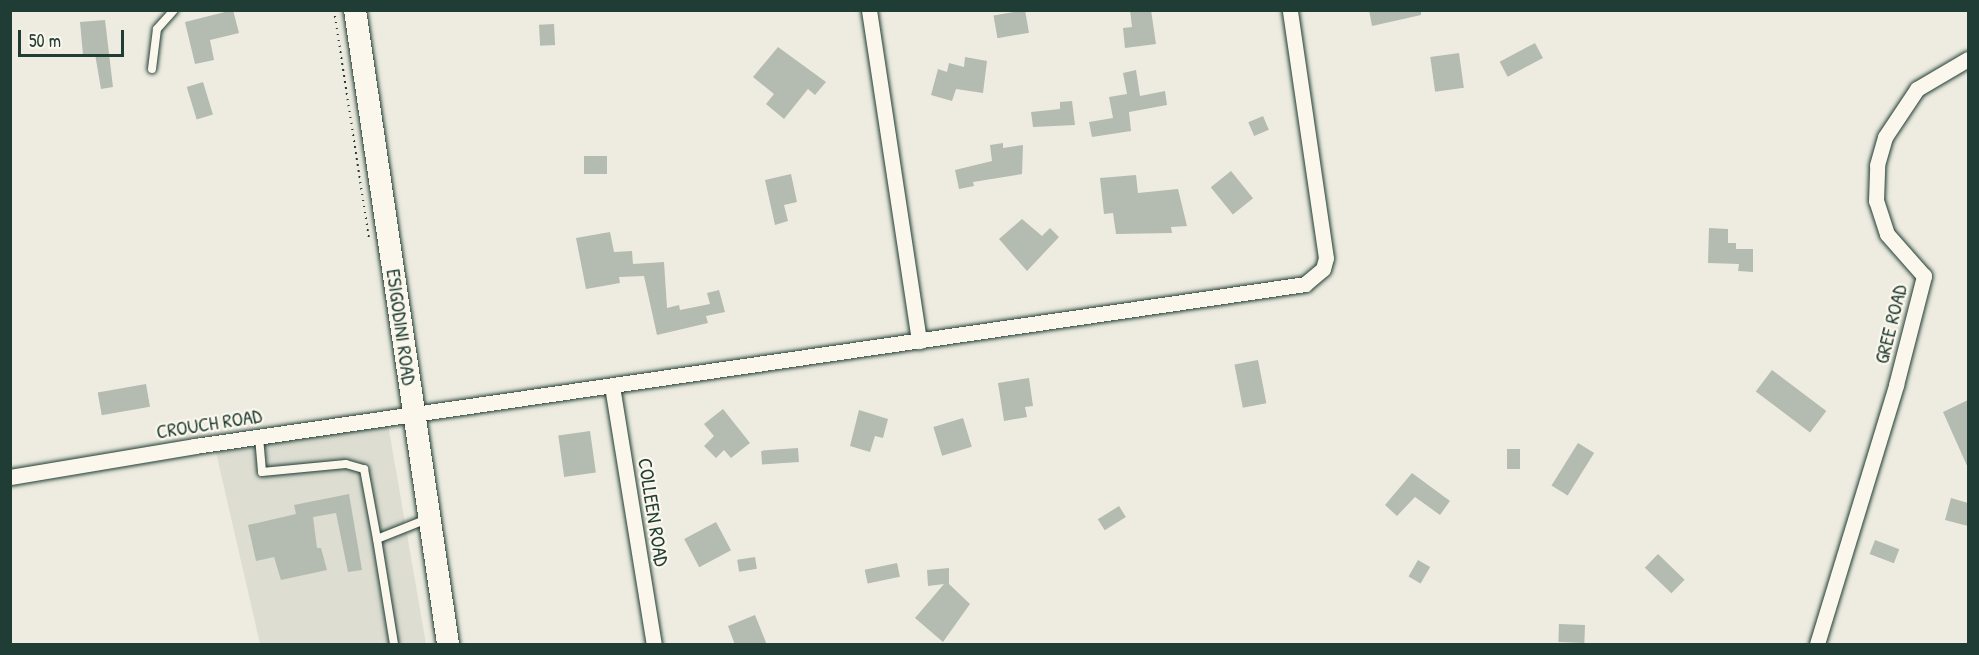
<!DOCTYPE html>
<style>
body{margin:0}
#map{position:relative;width:1979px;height:655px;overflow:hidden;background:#eeece1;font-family:"Patrick Hand",sans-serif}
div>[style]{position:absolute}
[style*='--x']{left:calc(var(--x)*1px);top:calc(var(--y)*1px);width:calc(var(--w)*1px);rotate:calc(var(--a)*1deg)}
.built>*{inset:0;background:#ddddd2}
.building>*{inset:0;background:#b4bbb0;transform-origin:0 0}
.path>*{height:2px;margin-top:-1px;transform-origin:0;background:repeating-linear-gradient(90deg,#1f3d34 0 1.5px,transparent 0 6px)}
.roads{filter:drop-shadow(0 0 2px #1f3d34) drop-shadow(0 0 2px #1f3d34)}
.lane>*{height:8px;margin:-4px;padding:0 4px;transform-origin:4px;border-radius:4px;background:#fbf7ec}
.street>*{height:15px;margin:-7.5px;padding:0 7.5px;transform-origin:7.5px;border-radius:7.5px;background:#fbf7ec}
.secondary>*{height:22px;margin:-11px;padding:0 11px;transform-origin:11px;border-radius:11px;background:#fbf7ec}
span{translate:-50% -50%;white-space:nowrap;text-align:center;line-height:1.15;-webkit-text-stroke:4.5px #fbf7ec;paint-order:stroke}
.street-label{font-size:20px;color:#1f3d34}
.frame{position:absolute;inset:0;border:12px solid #1f3d34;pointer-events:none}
.scale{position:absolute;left:18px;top:30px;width:106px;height:27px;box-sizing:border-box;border:3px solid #1f3d34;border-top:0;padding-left:8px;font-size:18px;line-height:21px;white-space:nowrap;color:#1f3d34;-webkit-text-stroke:4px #fbf7ec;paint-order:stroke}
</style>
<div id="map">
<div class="built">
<div style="clip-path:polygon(388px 424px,426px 644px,260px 644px,215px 448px)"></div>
</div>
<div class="building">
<div style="clip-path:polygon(233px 10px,239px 33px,210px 40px,214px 60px,195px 64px,185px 22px)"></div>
<div style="left:1025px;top:10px;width:23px;height:32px;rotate:80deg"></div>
<div style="clip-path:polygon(1130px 10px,1151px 10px,1156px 44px,1125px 48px,1123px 28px,1132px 27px)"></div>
<div style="clip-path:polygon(1369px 10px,1421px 10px,1421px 15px,1372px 26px)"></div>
<div style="clip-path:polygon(105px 20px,113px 87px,101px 89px,95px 54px,83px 55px,80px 22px)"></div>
<div style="left:554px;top:24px;width:21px;height:15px;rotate:87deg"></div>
<div style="left:1535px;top:43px;width:17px;height:40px;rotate:62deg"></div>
<div style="clip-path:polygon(778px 47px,826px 82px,815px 95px,808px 89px,784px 119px,766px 104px,774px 94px,753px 77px)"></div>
<div style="left:1459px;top:53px;width:35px;height:29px;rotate:82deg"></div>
<div style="clip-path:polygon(965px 57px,987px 61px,983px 93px,956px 89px,952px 101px,931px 95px,938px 69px,947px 72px,949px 63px,964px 67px)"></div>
<div style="clip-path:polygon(1136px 70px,1140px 96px,1165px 91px,1167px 105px,1129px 112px,1131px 131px,1092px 137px,1089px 122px,1113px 118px,1109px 97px,1127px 94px,1123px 73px)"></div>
<div style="left:203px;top:82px;width:34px;height:17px;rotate:73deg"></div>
<div style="clip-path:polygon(1072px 101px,1075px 125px,1033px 127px,1031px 112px,1060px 109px,1060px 102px)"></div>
<div style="left:1263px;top:116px;width:15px;height:16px;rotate:67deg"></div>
<div style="clip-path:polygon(1003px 143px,1003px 148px,1023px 145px,1022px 174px,973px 182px,974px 186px,959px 189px,955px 170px,992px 161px,990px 145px)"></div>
<div style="left:584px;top:156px;width:23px;height:18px"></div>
<div style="left:1231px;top:171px;width:35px;height:26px;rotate:51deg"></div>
<div style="clip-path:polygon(791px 174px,797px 202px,784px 205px,788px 221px,775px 225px,765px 180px)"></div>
<div style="clip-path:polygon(1136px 175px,1138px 193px,1178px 189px,1187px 226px,1171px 227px,1172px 233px,1116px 234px,1113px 213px,1104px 214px,1100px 178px)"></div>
<div style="clip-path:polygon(1022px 219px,1042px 236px,1050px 228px,1059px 237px,1027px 271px,999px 239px)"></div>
<div style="clip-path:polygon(1709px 228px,1728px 229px,1728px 243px,1736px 243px,1736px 249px,1753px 249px,1753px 272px,1738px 271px,1739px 264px,1708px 263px)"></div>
<div style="clip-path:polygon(610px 232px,614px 252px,632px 251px,633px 264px,664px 262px,667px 308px,679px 305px,680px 310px,710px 304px,707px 293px,719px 290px,725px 312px,706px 316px,708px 323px,657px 335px,644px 276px,619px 277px,620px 283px,586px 289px,576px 238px)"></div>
<div style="left:1258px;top:360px;width:44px;height:24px;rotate:79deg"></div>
<div style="left:1772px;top:370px;width:68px;height:27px;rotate:37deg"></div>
<div style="clip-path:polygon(1029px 378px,1033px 406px,1025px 407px,1027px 417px,1004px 421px,998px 383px)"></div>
<div style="left:146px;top:384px;width:23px;height:49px;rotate:80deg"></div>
<div style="clip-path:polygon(1968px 400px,1968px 468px,1943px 412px)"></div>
<div style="clip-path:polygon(723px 409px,750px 443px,731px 458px,724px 450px,716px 458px,704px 446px,714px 436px,704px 424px)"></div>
<div style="clip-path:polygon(859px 410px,888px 419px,883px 438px,875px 436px,870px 452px,850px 446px)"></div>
<div style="left:963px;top:418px;width:30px;height:31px;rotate:73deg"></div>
<div style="left:590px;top:431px;width:42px;height:32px;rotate:82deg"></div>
<div style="left:1578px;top:443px;width:19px;height:50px;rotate:32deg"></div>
<div style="left:798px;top:448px;width:14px;height:37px;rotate:86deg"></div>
<div style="left:1507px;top:449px;width:13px;height:20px"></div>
<div style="clip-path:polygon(1412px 473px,1450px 501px,1440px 515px,1415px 497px,1397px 516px,1385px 505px)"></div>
<div style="clip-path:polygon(349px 494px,362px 570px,348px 572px,336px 513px,313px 517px,317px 548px,321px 548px,327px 570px,281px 580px,274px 557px,256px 561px,248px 525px,296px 514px,294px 505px)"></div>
<div style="clip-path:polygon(1951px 498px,1968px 503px,1968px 526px,1945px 520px)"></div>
<div style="left:1119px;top:506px;width:13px;height:25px;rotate:58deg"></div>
<div style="left:716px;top:522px;width:32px;height:36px;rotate:62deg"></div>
<div style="left:1875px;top:540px;width:26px;height:15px;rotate:21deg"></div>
<div style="left:1658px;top:554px;width:37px;height:19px;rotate:44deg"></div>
<div style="left:755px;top:557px;width:12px;height:18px;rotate:81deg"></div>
<div style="left:1418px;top:560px;width:14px;height:19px;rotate:30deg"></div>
<div style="left:897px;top:563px;width:14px;height:33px;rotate:78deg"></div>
<div style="clip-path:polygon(949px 568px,949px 584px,970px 604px,943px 642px,915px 618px,944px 584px,928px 586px,927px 570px)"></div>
<div style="clip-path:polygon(755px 615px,767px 645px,735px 645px,728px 626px)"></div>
<div style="left:1559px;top:624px;width:26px;height:18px;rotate:2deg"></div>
</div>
<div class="path">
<div style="--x:334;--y:10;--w:232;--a:81.3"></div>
</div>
<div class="roads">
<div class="lane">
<div style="--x:152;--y:69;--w:40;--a:-82.9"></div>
<div style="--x:157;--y:29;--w:25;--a:-48"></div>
<div style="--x:259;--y:437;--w:35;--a:85"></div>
<div style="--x:262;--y:472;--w:84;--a:-5.4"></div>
<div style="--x:346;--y:464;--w:19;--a:16"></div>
<div style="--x:364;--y:469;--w:71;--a:79.5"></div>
<div style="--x:394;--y:644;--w:106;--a:-99.2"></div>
<div style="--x:377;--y:539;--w:54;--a:-21.8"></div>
</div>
<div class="street">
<div style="--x:869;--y:10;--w:335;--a:81.4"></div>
<div style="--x:612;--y:386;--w:261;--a:80.8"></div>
<div style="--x:10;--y:477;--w:188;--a:-9.5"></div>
<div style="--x:195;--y:446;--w:1122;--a:-8.3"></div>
<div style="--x:1305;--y:284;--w:23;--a:-40"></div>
<div style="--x:1323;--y:269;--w:11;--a:-75"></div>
<div style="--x:1326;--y:258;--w:251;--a:-98.3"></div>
<div style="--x:1817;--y:644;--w:271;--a:-73"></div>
<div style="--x:1896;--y:385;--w:113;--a:-75.6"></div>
<div style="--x:1924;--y:276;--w:56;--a:-131.4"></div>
<div style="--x:1887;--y:234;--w:35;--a:-108"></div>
<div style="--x:1876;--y:201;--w:36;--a:-88"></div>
<div style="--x:1877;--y:165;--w:29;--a:-74"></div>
<div style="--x:1885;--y:137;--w:58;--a:-56.3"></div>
<div style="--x:1917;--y:89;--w:59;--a:-30.5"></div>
</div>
<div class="secondary">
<div style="--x:355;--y:10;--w:641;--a:81.65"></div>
</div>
</div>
<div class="street-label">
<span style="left:1890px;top:324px;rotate:-76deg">GREE ROAD</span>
<span style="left:402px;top:327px;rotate:82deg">ESIGODINI ROAD</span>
<span style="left:209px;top:423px;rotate:-9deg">CROUCH ROAD</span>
<span style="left:654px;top:512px;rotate:81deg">COLLEEN ROAD</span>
</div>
<div class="frame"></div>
<div class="scale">50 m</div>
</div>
